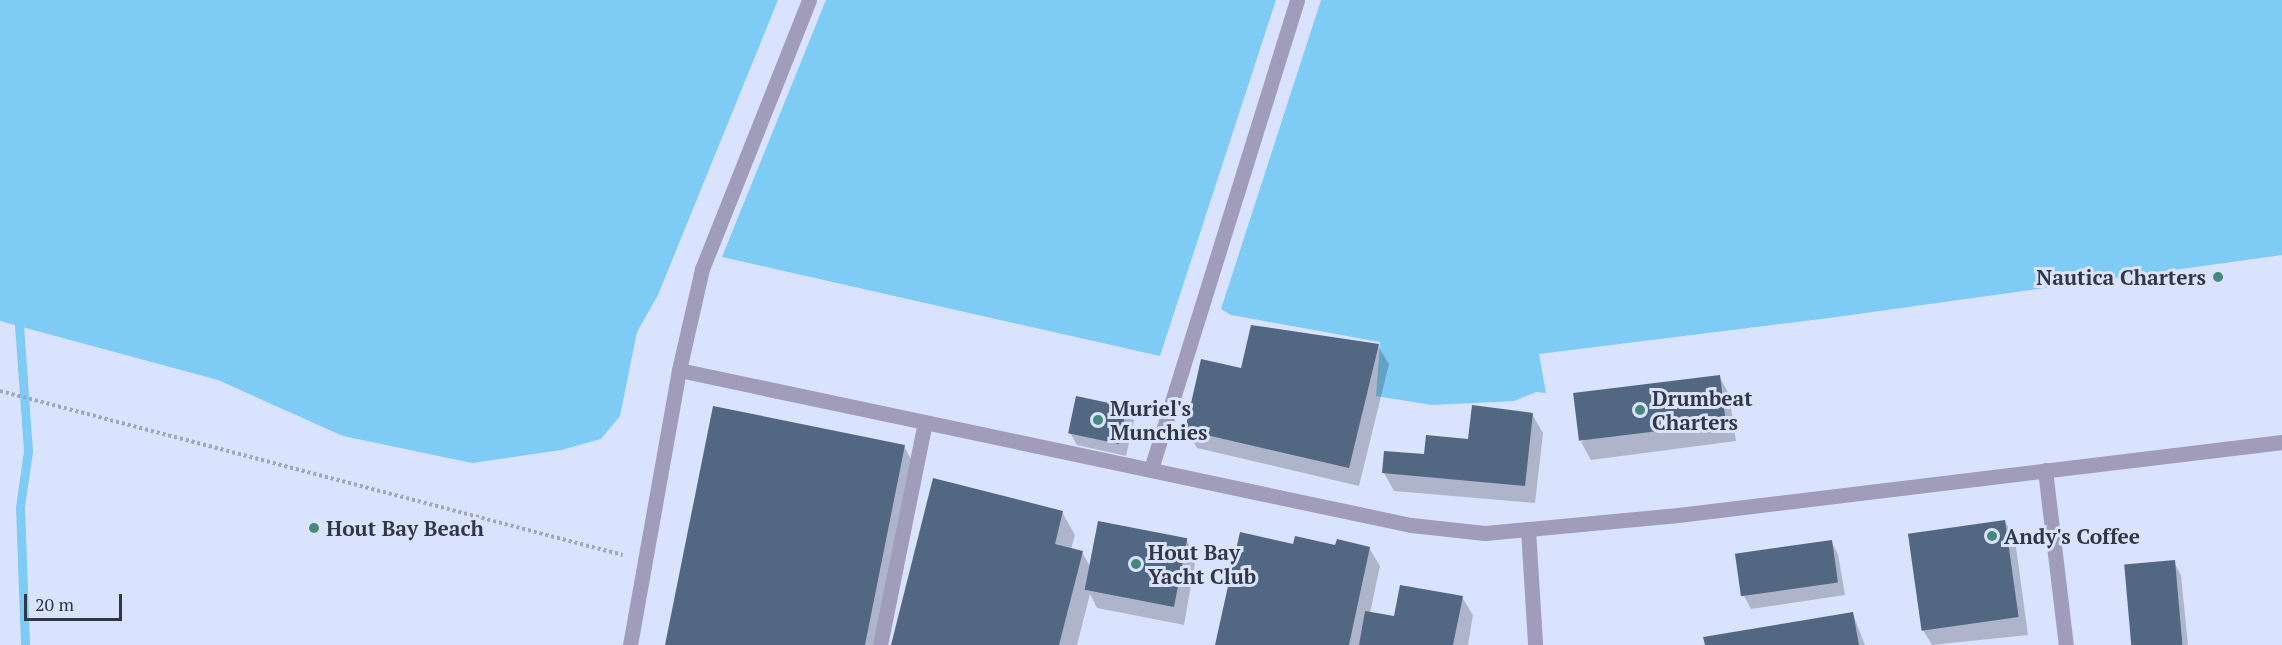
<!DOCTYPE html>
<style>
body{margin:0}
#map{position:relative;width:2282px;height:645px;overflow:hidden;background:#dae3fe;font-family:"PT Serif",serif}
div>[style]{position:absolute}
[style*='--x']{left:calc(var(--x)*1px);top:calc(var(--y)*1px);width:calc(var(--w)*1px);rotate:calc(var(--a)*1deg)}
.water>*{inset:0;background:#7ecbf5}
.shadow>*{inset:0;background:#0003}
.stream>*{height:9px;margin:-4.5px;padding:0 4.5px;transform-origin:4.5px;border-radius:4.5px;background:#7ecbf5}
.building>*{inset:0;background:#526882;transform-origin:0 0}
.path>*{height:4px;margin-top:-2px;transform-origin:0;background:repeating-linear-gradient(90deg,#a0a7bd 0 3px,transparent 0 6px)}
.lane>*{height:15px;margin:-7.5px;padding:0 7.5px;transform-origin:7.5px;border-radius:7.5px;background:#a09cba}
.dots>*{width:16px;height:16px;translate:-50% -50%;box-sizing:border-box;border:3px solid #dae3fe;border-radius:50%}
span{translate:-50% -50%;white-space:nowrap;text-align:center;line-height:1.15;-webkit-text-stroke:6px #dae3fe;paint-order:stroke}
.poi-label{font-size:21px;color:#333744;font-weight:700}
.right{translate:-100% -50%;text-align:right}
.left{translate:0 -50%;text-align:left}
.scale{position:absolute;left:24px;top:594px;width:98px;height:27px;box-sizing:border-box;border:3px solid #333744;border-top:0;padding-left:8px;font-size:18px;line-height:21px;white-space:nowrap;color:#333744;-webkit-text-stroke:4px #dae3fe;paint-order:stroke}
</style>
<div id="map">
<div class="water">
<div style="clip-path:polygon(0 0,778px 0,658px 295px,637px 332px,620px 416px,601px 439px,561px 450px,472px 463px,343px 436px,218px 380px,0 321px)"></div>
<div style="clip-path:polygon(826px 0,1276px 0,1160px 356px,722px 257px)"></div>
<div style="clip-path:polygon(1321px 0,2282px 0,2282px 255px,1829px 318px,1539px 354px,1546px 393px,1536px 392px,1514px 401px,1432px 405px,1376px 396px,1380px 342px,1231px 315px,1221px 309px)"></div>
</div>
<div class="shadow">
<div style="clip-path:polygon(1378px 346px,1389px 364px,1359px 486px,1197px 448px,1186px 430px,1242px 370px)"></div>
<div style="clip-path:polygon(1719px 376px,1729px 394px,1736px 441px,1591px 460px,1581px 442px)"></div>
<div style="clip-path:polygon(1126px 408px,1134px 421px,1126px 456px,1077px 445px,1070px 433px)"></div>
<div style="clip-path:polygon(1532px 414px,1543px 433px,1535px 503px,1394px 491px,1384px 473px)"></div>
<div style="clip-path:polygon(904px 446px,914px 465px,878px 645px,667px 645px)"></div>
<div style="clip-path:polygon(1062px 512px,1075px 535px,1071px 549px,1082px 552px,1091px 568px,1186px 539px,1196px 557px,1184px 625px,1097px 608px,1090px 594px,1077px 645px,893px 645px)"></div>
<div style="clip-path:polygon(2005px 521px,2015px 540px,2028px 635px,1932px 645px,1923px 630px)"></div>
<div style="clip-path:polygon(1831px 541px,1838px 554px,1845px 595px,1751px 609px,1744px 596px)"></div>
<div style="clip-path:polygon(1294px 545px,1369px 548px,1380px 566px,1370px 613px,1395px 618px,1462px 597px,1473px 615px,1468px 645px,1217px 645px)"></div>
<div style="clip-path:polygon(2174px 562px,2181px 575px,2188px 645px,2133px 645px)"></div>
<div style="clip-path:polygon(1853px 614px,1865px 645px,1706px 645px)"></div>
</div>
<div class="stream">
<div style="--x:19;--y:325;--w:126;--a:85.9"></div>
<div style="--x:28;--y:451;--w:57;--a:98.1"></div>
<div style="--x:20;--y:507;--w:138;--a:87.9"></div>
</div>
<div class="building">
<div style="clip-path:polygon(1251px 325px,1379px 344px,1349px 468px,1185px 430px,1201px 359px,1241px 368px)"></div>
<div style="left:1720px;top:375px;width:48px;height:148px;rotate:83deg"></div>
<div style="left:1076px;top:396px;width:52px;height:38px;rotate:12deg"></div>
<div style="clip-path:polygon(1472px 405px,1533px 413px,1525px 486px,1382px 473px,1384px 451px,1424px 454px,1426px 435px,1468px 439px)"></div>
<div style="clip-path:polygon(713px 406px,905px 445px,865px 645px,665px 645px)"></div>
<div style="clip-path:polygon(933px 478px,1063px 511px,1055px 544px,1083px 551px,1059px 645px,891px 645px)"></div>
<div style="left:2005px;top:520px;width:98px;height:98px;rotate:82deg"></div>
<div style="left:1098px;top:521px;width:91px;height:70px;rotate:11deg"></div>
<div style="clip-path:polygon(1240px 532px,1293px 544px,1295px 536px,1335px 545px,1337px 539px,1370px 547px,1349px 645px,1215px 645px)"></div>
<div style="left:1832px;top:540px;width:43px;height:98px;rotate:82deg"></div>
<div style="left:2175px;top:560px;width:85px;height:51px;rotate:85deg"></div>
<div style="clip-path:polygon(1400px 585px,1463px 596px,1453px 645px,1359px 645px,1365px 611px,1394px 616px)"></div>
<div style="clip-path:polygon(1853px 612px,1859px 645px,1705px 645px,1703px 637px)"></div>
</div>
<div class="path">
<div style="--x:0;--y:391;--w:644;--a:14.75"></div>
</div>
<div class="lane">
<div style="--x:679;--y:370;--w:748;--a:11.96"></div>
<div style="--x:1411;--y:525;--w:74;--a:6.2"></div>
<div style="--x:1485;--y:533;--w:194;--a:-5.3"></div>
<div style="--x:1678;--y:515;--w:608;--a:-6.89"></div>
<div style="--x:1151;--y:469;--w:491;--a:-72.7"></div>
<div style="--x:2045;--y:470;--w:176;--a:83.2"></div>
<div style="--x:1528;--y:529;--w:116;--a:86.5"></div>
<div style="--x:630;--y:645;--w:279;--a:-79.9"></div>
<div style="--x:679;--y:370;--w:104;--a:-77.2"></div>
<div style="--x:702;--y:269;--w:289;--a:-68.3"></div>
<div style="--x:880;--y:645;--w:227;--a:-78.6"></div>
</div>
<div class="dots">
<div style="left:2218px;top:277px;background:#468879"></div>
<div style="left:1640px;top:410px;background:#468879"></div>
<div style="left:1098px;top:420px;background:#468879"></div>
<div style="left:314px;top:528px;background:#468879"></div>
<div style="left:1992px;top:536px;background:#468879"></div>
<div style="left:1136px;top:564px;background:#468879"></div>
</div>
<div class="poi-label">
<span class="right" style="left:2206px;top:277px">Nautica Charters</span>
<span class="left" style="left:1652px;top:410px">Drumbeat<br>Charters</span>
<span class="left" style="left:1110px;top:420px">Muriel's<br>Munchies</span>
<span class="left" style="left:326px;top:528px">Hout Bay Beach</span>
<span class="left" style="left:2004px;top:536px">Andy's Coffee</span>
<span class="left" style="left:1148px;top:564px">Hout Bay<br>Yacht Club</span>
</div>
<div class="scale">20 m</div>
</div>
